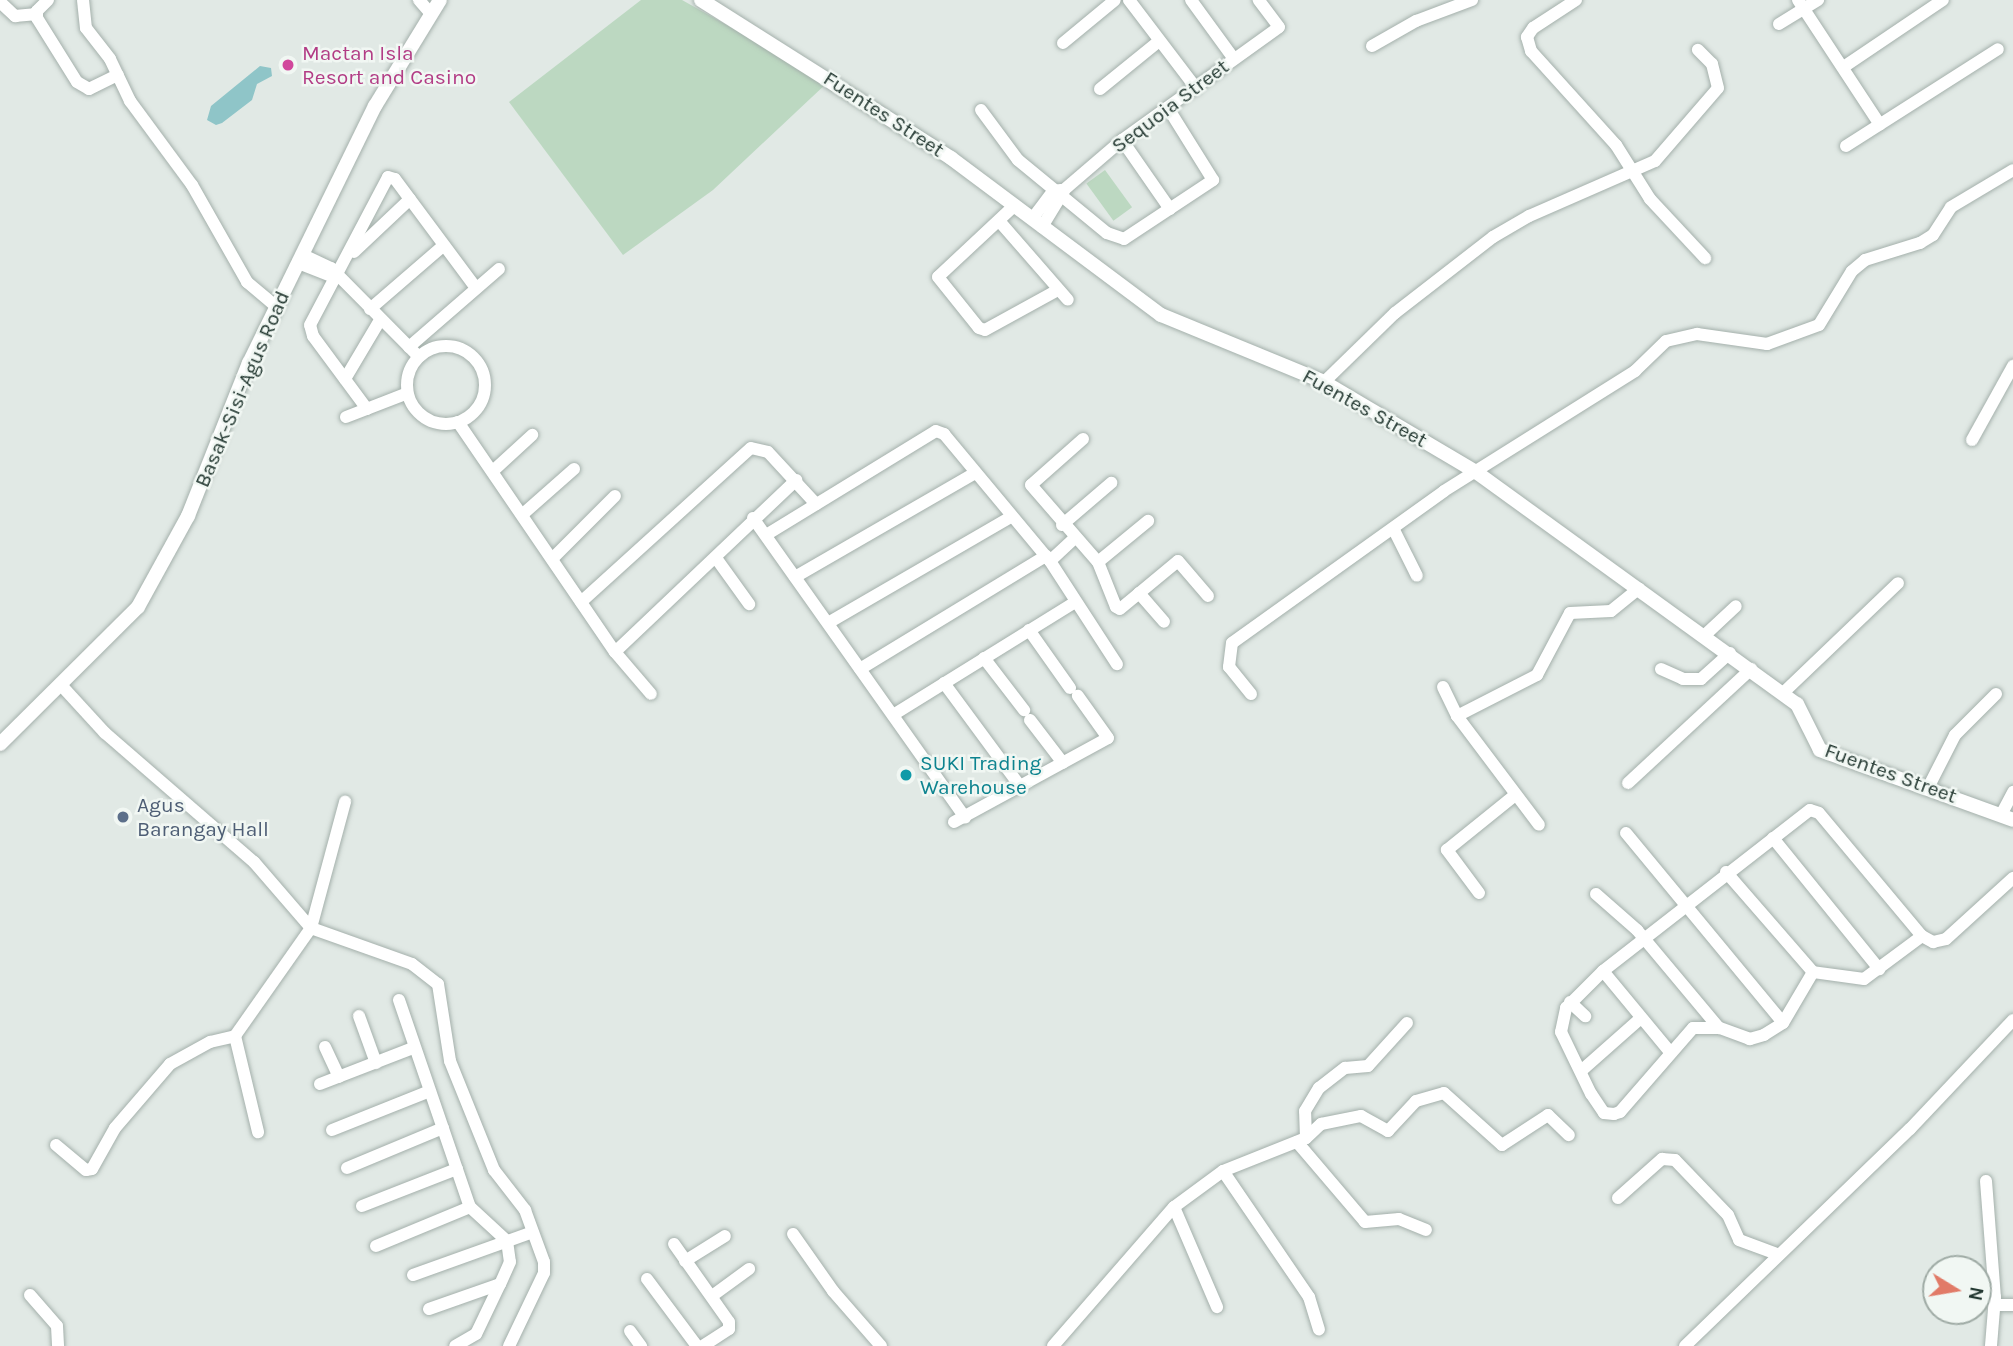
<!DOCTYPE html>
<style>
body{margin:0}
#map{position:relative;width:2013px;height:1346px;overflow:hidden;background:#e1e9e5;font-family:Karla,sans-serif}
div>[style]{position:absolute}
[style*='--x']{left:calc(var(--x)*1px);top:calc(var(--y)*1px);width:calc(var(--w)*1px);rotate:calc(var(--a)*1deg)}
.green>*{inset:0;background:#bcd8c1;transform-origin:0 0}
.water>*{inset:0;background:#8fc5c8}
.roads{filter:drop-shadow(0 0 2px #a4b0ab) drop-shadow(0 0 2px #a4b0ab)}
.minor>*{height:12px;margin:-6px;padding:0 6px;transform-origin:6px;border-radius:6px;background:#fff}
.minor>.ring{margin:-6px;padding:0;box-sizing:content-box;background:none;border:12px solid #fff;border-radius:50%}
.tertiary>*{height:14px;margin:-7px;padding:0 7px;transform-origin:7px;border-radius:7px;background:#fff}
.dots>*{width:19px;height:19px;translate:-50% -50%;box-sizing:border-box;border:4px solid #f1f7f3;border-radius:50%}
span{translate:-50% -50%;white-space:nowrap;text-align:center;line-height:1.15;-webkit-text-stroke:5px #f1f7f3;paint-order:stroke}
.hotel-label{font-size:21px;color:#b23c85}
.left{translate:0 -50%;text-align:left}
.street-label{font-size:21px;color:#233831}
.culture-label{font-size:21px;color:#0d838f}
.service-label{font-size:21px;color:#4e5e75}
.north{position:absolute;left:1922px;top:1255px;width:70px;height:70px;box-sizing:border-box;background:#f1f7f3;border:2px solid #9faba5;border-radius:50%;rotate:101deg;font-size:19px;font-weight:700;line-height:28px;text-align:center;color:#233831}
.north::after{content:'';display:block;margin:auto;width:24px;height:32px;background:#e17a67;clip-path:polygon(50% 0,100% 100%,50% 72%,0 100%)}
</style>
<div id="map">
<div class="green">
<div style="clip-path:polygon(641px 0,682px 0,828px 82px,713px 190px,623px 255px,509px 102px)"></div>
<div style="left:1105px;top:170px;width:46px;height:23px;rotate:54deg"></div>
</div>
<div class="water">
<div style="clip-path:polygon(260px 66px,271px 68px,272px 76px,257px 84px,252px 100px,222px 123px,216px 125px,207px 120px,211px 106px)"></div>
</div>
<div class="roads">
<div class="minor">
<div style="--x:48;--y:0;--w:16;--a:135"></div>
<div style="--x:37;--y:11;--w:7;--a:90"></div>
<div style="--x:37;--y:18;--w:75;--a:58"></div>
<div style="--x:77;--y:82;--w:14;--a:30"></div>
<div style="--x:89;--y:89;--w:32;--a:-26"></div>
<div style="--x:83;--y:0;--w:28;--a:84"></div>
<div style="--x:86;--y:28;--w:39;--a:52"></div>
<div style="--x:110;--y:59;--w:47;--a:64.5"></div>
<div style="--x:130;--y:101;--w:104;--a:53.6"></div>
<div style="--x:192;--y:185;--w:112;--a:60.4"></div>
<div style="--x:247;--y:282;--w:39;--a:40"></div>
<div style="--x:419;--y:0;--w:18;--a:49"></div>
<div style="--x:1129;--y:0;--w:111;--a:52.7"></div>
<div style="--x:1191;--y:0;--w:73;--a:53.9"></div>
<div style="--x:1576;--y:0;--w:51;--a:146.9"></div>
<div style="--x:1533;--y:28;--w:11;--a:124"></div>
<div style="--x:1527;--y:37;--w:15;--a:74"></div>
<div style="--x:1531;--y:51;--w:127;--a:47.9"></div>
<div style="--x:1616;--y:145;--w:64;--a:57.8"></div>
<div style="--x:1650;--y:199;--w:81;--a:47"></div>
<div style="--x:1798;--y:0;--w:149;--a:56.7"></div>
<div style="--x:0;--y:2;--w:21;--a:43"></div>
<div style="--x:15;--y:16;--w:22;--a:-5"></div>
<div style="--x:1779;--y:24;--w:46;--a:-31.6"></div>
<div style="--x:1063;--y:43;--w:67;--a:-39.6"></div>
<div style="--x:1372;--y:46;--w:51;--a:-29.6"></div>
<div style="--x:1416;--y:21;--w:60;--a:-20.6"></div>
<div style="--x:1845;--y:66;--w:118;--a:-34"></div>
<div style="--x:1100;--y:89;--w:76;--a:-39.1"></div>
<div style="--x:981;--y:110;--w:62;--a:53.5"></div>
<div style="--x:1018;--y:160;--w:115;--a:39.4"></div>
<div style="--x:1107;--y:233;--w:18;--a:19"></div>
<div style="--x:1124;--y:239;--w:107;--a:-33.5"></div>
<div style="--x:1213;--y:180;--w:85;--a:-122"></div>
<div style="--x:1122;--y:140;--w:84;--a:55.2"></div>
<div style="--x:1846;--y:146;--w:180;--a:-32.5"></div>
<div style="--x:1015;--y:205;--w:105;--a:136.9"></div>
<div style="--x:938;--y:277;--w:65;--a:51.2"></div>
<div style="--x:979;--y:328;--w:6;--a:18"></div>
<div style="--x:985;--y:330;--w:81;--a:-28.8"></div>
<div style="--x:1032;--y:219;--w:35;--a:-53"></div>
<div style="--x:1053;--y:191;--w:8;--a:-7"></div>
<div style="--x:1000;--y:222;--w:103;--a:48.9"></div>
<div style="--x:1042;--y:227;--w:44;--a:-58.8"></div>
<div style="--x:1065;--y:189;--w:75;--a:-40.7"></div>
<div style="--x:1122;--y:140;--w:193;--a:-35.7"></div>
<div style="--x:1279;--y:27;--w:34;--a:-127"></div>
<div style="--x:354;--y:252;--w:77;--a:-43.4"></div>
<div style="--x:303;--y:255;--w:31;--a:25"></div>
<div style="--x:331;--y:268;--w:125;--a:45.3"></div>
<div style="--x:298;--y:263;--w:41;--a:21.5"></div>
<div style="--x:370;--y:309;--w:96;--a:-40.8"></div>
<div class="ring" style="left:407px;top:346px;width:66px;height:66px"></div>
<div style="--x:409;--y:347;--w:119;--a:-40.9"></div>
<div style="--x:345;--y:379;--w:69;--a:-59.3"></div>
<div style="--x:1324;--y:382;--w:99;--a:-44.2"></div>
<div style="--x:1395;--y:313;--w:124;--a:-37.8"></div>
<div style="--x:1493;--y:237;--w:42;--a:-30.3"></div>
<div style="--x:1529;--y:216;--w:137;--a:-23.6"></div>
<div style="--x:1655;--y:161;--w:96;--a:-49.2"></div>
<div style="--x:1718;--y:88;--w:25;--a:-104"></div>
<div style="--x:1712;--y:64;--w:20;--a:-135"></div>
<div style="--x:367;--y:409;--w:91;--a:-126.5"></div>
<div style="--x:313;--y:336;--w:11;--a:-105"></div>
<div style="--x:310;--y:325;--w:167;--a:-62.2"></div>
<div style="--x:388;--y:177;--w:7;--a:16"></div>
<div style="--x:395;--y:179;--w:136;--a:53.4"></div>
<div style="--x:346;--y:417;--w:66;--a:-21.2"></div>
<div style="--x:458;--y:422;--w:278;--a:55.7"></div>
<div style="--x:615;--y:652;--w:55;--a:49.4"></div>
<div style="--x:1083;--y:439;--w:69;--a:138.5"></div>
<div style="--x:1031;--y:485;--w:102;--a:49"></div>
<div style="--x:1098;--y:562;--w:48;--a:68.2"></div>
<div style="--x:1116;--y:607;--w:4;--a:27"></div>
<div style="--x:1120;--y:609;--w:75;--a:-39.6"></div>
<div style="--x:1178;--y:561;--w:46;--a:49.4"></div>
<div style="--x:1972;--y:440;--w:85;--a:-61"></div>
<div style="--x:494;--y:470;--w:52;--a:-42.6"></div>
<div style="--x:523;--y:514;--w:68;--a:-41.4"></div>
<div style="--x:753;--y:518;--w:367;--a:54.7"></div>
<div style="--x:1062;--y:525;--w:65;--a:-40.6"></div>
<div style="--x:1394;--y:530;--w:51;--a:63.4"></div>
<div style="--x:766;--y:535;--w:199;--a:-31.5"></div>
<div style="--x:936;--y:431;--w:9;--a:21"></div>
<div style="--x:944;--y:434;--w:165;--a:50.2"></div>
<div style="--x:1050;--y:561;--w:123;--a:57"></div>
<div style="--x:716;--y:558;--w:57;--a:54.3"></div>
<div style="--x:552;--y:559;--w:89;--a:-45"></div>
<div style="--x:1050;--y:561;--w:34;--a:-43"></div>
<div style="--x:1098;--y:562;--w:65;--a:-39.4"></div>
<div style="--x:795;--y:577;--w:208;--a:-30"></div>
<div style="--x:1139;--y:593;--w:38;--a:49"></div>
<div style="--x:581;--y:602;--w:229;--a:-42.2"></div>
<div style="--x:751;--y:448;--w:17;--a:13"></div>
<div style="--x:768;--y:452;--w:71;--a:47.3"></div>
<div style="--x:828;--y:623;--w:211;--a:-30.1"></div>
<div style="--x:1029;--y:630;--w:71;--a:54.7"></div>
<div style="--x:1705;--y:635;--w:42;--a:-43.1"></div>
<div style="--x:615;--y:652;--w:250;--a:-43.5"></div>
<div style="--x:984;--y:658;--w:66;--a:52.4"></div>
<div style="--x:860;--y:669;--w:218;--a:-31.3"></div>
<div style="--x:1661;--y:669;--w:24;--a:24"></div>
<div style="--x:1683;--y:679;--w:18;--a:0"></div>
<div style="--x:1701;--y:679;--w:39;--a:-42"></div>
<div style="--x:944;--y:683;--w:128;--a:53.6"></div>
<div style="--x:61;--y:685;--w:65;--a:47.5"></div>
<div style="--x:105;--y:733;--w:197;--a:40.9"></div>
<div style="--x:254;--y:862;--w:87;--a:49.2"></div>
<div style="--x:311;--y:928;--w:107;--a:19.6"></div>
<div style="--x:412;--y:964;--w:33;--a:38"></div>
<div style="--x:438;--y:984;--w:78;--a:81.1"></div>
<div style="--x:450;--y:1061;--w:118;--a:68"></div>
<div style="--x:494;--y:1170;--w:51;--a:52.2"></div>
<div style="--x:525;--y:1210;--w:55;--a:69.9"></div>
<div style="--x:544;--y:1262;--w:11;--a:90"></div>
<div style="--x:544;--y:1273;--w:81;--a:115.6"></div>
<div style="--x:1443;--y:687;--w:32;--a:64"></div>
<div style="--x:1457;--y:716;--w:136;--a:53"></div>
<div style="--x:1783;--y:693;--w:159;--a:-43.7"></div>
<div style="--x:1251;--y:694;--w:35;--a:-129"></div>
<div style="--x:1229;--y:667;--w:24;--a:-83"></div>
<div style="--x:1232;--y:643;--w:261;--a:-35.6"></div>
<div style="--x:1444;--y:491;--w:226;--a:-32.1"></div>
<div style="--x:1635;--y:371;--w:43;--a:-44.1"></div>
<div style="--x:1666;--y:341;--w:32;--a:-13"></div>
<div style="--x:1697;--y:334;--w:71;--a:8.1"></div>
<div style="--x:1767;--y:344;--w:55;--a:-20.1"></div>
<div style="--x:1819;--y:325;--w:63;--a:-58.6"></div>
<div style="--x:1852;--y:271;--w:17;--a:-40"></div>
<div style="--x:1865;--y:260;--w:58;--a:-17.2"></div>
<div style="--x:1920;--y:243;--w:15;--a:-32"></div>
<div style="--x:1933;--y:235;--w:33;--a:-57"></div>
<div style="--x:1951;--y:207;--w:72;--a:-30.8"></div>
<div style="--x:893;--y:715;--w:214;--a:-31.8"></div>
<div style="--x:1457;--y:716;--w:90;--a:-27.1"></div>
<div style="--x:1537;--y:675;--w:70;--a:-62"></div>
<div style="--x:1570;--y:613;--w:41;--a:-2.8"></div>
<div style="--x:1611;--y:611;--w:36;--a:-39"></div>
<div style="--x:1030;--y:720;--w:54;--a:52.5"></div>
<div style="--x:1628;--y:783;--w:168;--a:-42.8"></div>
<div style="--x:1929;--y:786;--w:57;--a:-63"></div>
<div style="--x:1955;--y:735;--w:58;--a:-45"></div>
<div style="--x:2002;--y:813;--w:24;--a:-62"></div>
<div style="--x:954;--y:822;--w:175;--a:-28.6"></div>
<div style="--x:1108;--y:738;--w:52;--a:-125.5"></div>
<div style="--x:1626;--y:833;--w:246;--a:50.4"></div>
<div style="--x:1773;--y:838;--w:169;--a:51"></div>
<div style="--x:1726;--y:872;--w:133;--a:49"></div>
<div style="--x:1479;--y:893;--w:54;--a:-126.7"></div>
<div style="--x:1447;--y:850;--w:86;--a:-38.9"></div>
<div style="--x:1596;--y:894;--w:55;--a:41.3"></div>
<div style="--x:1637;--y:930;--w:128;--a:50.1"></div>
<div style="--x:1922;--y:936;--w:72;--a:143.4"></div>
<div style="--x:1864;--y:979;--w:51;--a:-172.2"></div>
<div style="--x:1813;--y:972;--w:59;--a:120.5"></div>
<div style="--x:1783;--y:1023;--w:22;--a:148"></div>
<div style="--x:1764;--y:1035;--w:15;--a:164"></div>
<div style="--x:1750;--y:1039;--w:33;--a:-160"></div>
<div style="--x:1719;--y:1028;--w:26;--a:180"></div>
<div style="--x:1693;--y:1028;--w:111;--a:131"></div>
<div style="--x:1620;--y:1112;--w:6;--a:162"></div>
<div style="--x:1614;--y:1114;--w:10;--a:-174"></div>
<div style="--x:1604;--y:1113;--w:23;--a:-124"></div>
<div style="--x:1591;--y:1094;--w:69;--a:-115.8"></div>
<div style="--x:1561;--y:1032;--w:25;--a:-78"></div>
<div style="--x:1566;--y:1008;--w:52;--a:-45"></div>
<div style="--x:1603;--y:971;--w:262;--a:-37.9"></div>
<div style="--x:1810;--y:810;--w:9;--a:18"></div>
<div style="--x:1819;--y:813;--w:160;--a:50.1"></div>
<div style="--x:1922;--y:936;--w:13;--a:29"></div>
<div style="--x:1933;--y:942;--w:13;--a:-13"></div>
<div style="--x:1946;--y:939;--w:91;--a:-42.3"></div>
<div style="--x:1603;--y:971;--w:105;--a:50.4"></div>
<div style="--x:399;--y:1000;--w:219;--a:71.1"></div>
<div style="--x:470;--y:1207;--w:50;--a:42.6"></div>
<div style="--x:507;--y:1241;--w:21;--a:82"></div>
<div style="--x:510;--y:1262;--w:24;--a:114"></div>
<div style="--x:500;--y:1284;--w:55;--a:115.6"></div>
<div style="--x:476;--y:1334;--w:24;--a:150"></div>
<div style="--x:1570;--y:1002;--w:21;--a:43"></div>
<div style="--x:359;--y:1016;--w:50;--a:70.1"></div>
<div style="--x:235;--y:1036;--w:99;--a:76.5"></div>
<div style="--x:325;--y:1047;--w:33;--a:65"></div>
<div style="--x:1581;--y:1071;--w:80;--a:-41.5"></div>
<div style="--x:320;--y:1084;--w:100;--a:-21.2"></div>
<div style="--x:332;--y:1130;--w:105;--a:-21.7"></div>
<div style="--x:1306;--y:1138;--w:27;--a:-92"></div>
<div style="--x:1305;--y:1111;--w:27;--a:-59"></div>
<div style="--x:1319;--y:1088;--w:33;--a:-38"></div>
<div style="--x:1345;--y:1068;--w:23;--a:-5"></div>
<div style="--x:1368;--y:1066;--w:58;--a:-47.8"></div>
<div style="--x:1297;--y:1142;--w:105;--a:49.6"></div>
<div style="--x:1365;--y:1222;--w:34;--a:-5"></div>
<div style="--x:1399;--y:1219;--w:29;--a:22"></div>
<div style="--x:56;--y:1145;--w:39;--a:40"></div>
<div style="--x:86;--y:1170;--w:6;--a:-9"></div>
<div style="--x:92;--y:1169;--w:47;--a:-60.7"></div>
<div style="--x:115;--y:1128;--w:84;--a:-49.3"></div>
<div style="--x:170;--y:1064;--w:46;--a:-28.8"></div>
<div style="--x:210;--y:1042;--w:26;--a:-13"></div>
<div style="--x:235;--y:1036;--w:132;--a:-54.9"></div>
<div style="--x:311;--y:928;--w:131;--a:-74.9"></div>
<div style="--x:347;--y:1168;--w:104;--a:-22.6"></div>
<div style="--x:1223;--y:1171;--w:153;--a:55.7"></div>
<div style="--x:1309;--y:1297;--w:34;--a:73"></div>
<div style="--x:1986;--y:1181;--w:116;--a:85.6"></div>
<div style="--x:1995;--y:1297;--w:49;--a:94.7"></div>
<div style="--x:1618;--y:1198;--w:59;--a:-41.6"></div>
<div style="--x:1662;--y:1159;--w:13;--a:4"></div>
<div style="--x:1675;--y:1160;--w:76;--a:46.1"></div>
<div style="--x:1728;--y:1215;--w:27;--a:66"></div>
<div style="--x:1739;--y:1240;--w:40;--a:20.2"></div>
<div style="--x:362;--y:1206;--w:102;--a:-21.3"></div>
<div style="--x:1174;--y:1207;--w:109;--a:66.7"></div>
<div style="--x:793;--y:1234;--w:70;--a:54.9"></div>
<div style="--x:833;--y:1291;--w:73;--a:48.9"></div>
<div style="--x:674;--y:1244;--w:95;--a:54.8"></div>
<div style="--x:729;--y:1322;--w:7;--a:90"></div>
<div style="--x:729;--y:1329;--w:31;--a:147"></div>
<div style="--x:376;--y:1246;--w:102;--a:-22.5"></div>
<div style="--x:685;--y:1261;--w:47;--a:-32"></div>
<div style="--x:413;--y:1275;--w:127;--a:-19.7"></div>
<div style="--x:647;--y:1279;--w:84;--a:53.3"></div>
<div style="--x:30;--y:1295;--w:41;--a:48.9"></div>
<div style="--x:57;--y:1326;--w:20;--a:87"></div>
<div style="--x:712;--y:1296;--w:46;--a:-36.1"></div>
<div style="--x:1994;--y:1305;--w:19;--a:0"></div>
<div style="--x:429;--y:1309;--w:75;--a:-19.4"></div>
<div style="--x:630;--y:1331;--w:19;--a:54"></div>
<div style="--x:1053;--y:1346;--w:184;--a:-49"></div>
<div style="--x:1174;--y:1207;--w:61;--a:-36.3"></div>
<div style="--x:1223;--y:1171;--w:89;--a:-21.7"></div>
<div style="--x:1306;--y:1138;--w:21;--a:-43"></div>
<div style="--x:1321;--y:1124;--w:41;--a:-11.3"></div>
<div style="--x:1361;--y:1116;--w:31;--a:29"></div>
<div style="--x:1388;--y:1131;--w:41;--a:-47"></div>
<div style="--x:1416;--y:1101;--w:29;--a:-16"></div>
<div style="--x:1444;--y:1093;--w:78;--a:41.9"></div>
<div style="--x:1502;--y:1145;--w:55;--a:-33.1"></div>
<div style="--x:1548;--y:1115;--w:29;--a:44"></div>
<div style="--x:1685;--y:1346;--w:313;--a:-44"></div>
<div style="--x:1910;--y:1129;--w:150;--a:-46.6"></div>
</div>
<div class="tertiary">
<div style="--x:701;--y:0;--w:296;--a:32.3"></div>
<div style="--x:951;--y:158;--w:262;--a:36.8"></div>
<div style="--x:1161;--y:315;--w:176;--a:22.3"></div>
<div style="--x:1324;--y:382;--w:177;--a:30.6"></div>
<div style="--x:1476;--y:472;--w:396;--a:35.9"></div>
<div style="--x:1797;--y:704;--w:51;--a:63.4"></div>
<div style="--x:1820;--y:750;--w:205;--a:19.9"></div>
<div style="--x:0;--y:744;--w:194;--a:-44.8"></div>
<div style="--x:138;--y:607;--w:104;--a:-61.2"></div>
<div style="--x:188;--y:516;--w:165;--a:-68.3"></div>
<div style="--x:249;--y:363;--w:286;--a:-63.9"></div>
<div style="--x:375;--y:106;--w:124;--a:-58.5"></div>
</div>
</div>
<div class="dots">
<div style="left:288px;top:65px;background:#d1479c"></div>
<div style="left:906px;top:775px;background:#0f9aa8"></div>
<div style="left:123px;top:817px;background:#5c6f8a"></div>
</div>
<div class="hotel-label">
<span class="left" style="left:302px;top:65px">Mactan Isla<br>Resort and Casino</span>
</div>
<div class="street-label">
<span style="left:1170px;top:106px;rotate:-37deg">Sequoia Street</span>
<span style="left:884px;top:114px;rotate:33deg">Fuentes Street</span>
<span style="left:242px;top:389px;rotate:-67deg">Basak-Sisi-Agus Road</span>
<span style="left:1365px;top:408px;rotate:29deg">Fuentes Street</span>
<span style="left:1891px;top:773px;rotate:20deg">Fuentes Street</span>
</div>
<div class="culture-label">
<span class="left" style="left:920px;top:775px">SUKI Trading<br>Warehouse</span>
</div>
<div class="service-label">
<span class="left" style="left:137px;top:817px">Agus<br>Barangay Hall</span>
</div>
<div class="north">N</div>
</div>
